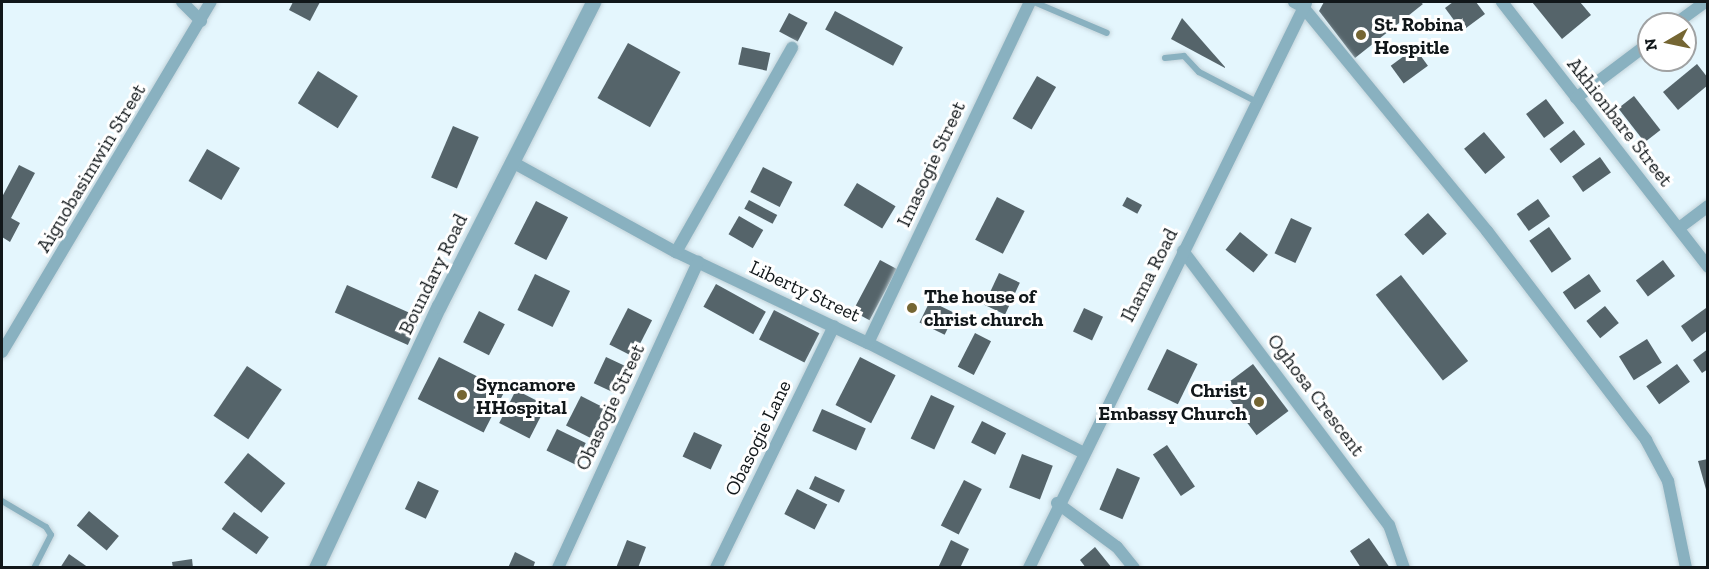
<!DOCTYPE html>
<style>
body{margin:0}
#map{position:relative;width:1709px;height:569px;overflow:hidden;background:#e4f6fd;font-family:"Zilla Slab",serif}
div>[style]{position:absolute}
[style*='--x']{left:calc(var(--x)*1px);top:calc(var(--y)*1px);width:calc(var(--w)*1px);rotate:calc(var(--a)*1deg)}
.building>*{inset:0;background:#55646a;transform-origin:0 0}
.roads{filter:drop-shadow(0 0 2px #c2d2d9) drop-shadow(0 0 2px #c2d2d9)}
.service>*{height:6px;margin:-3px;padding:0 3px;transform-origin:3px;border-radius:3px;background:#89b1c0}
.minor>*{height:12px;margin:-6px;padding:0 6px;transform-origin:6px;border-radius:6px;background:#89b1c0}
.tertiary>*{height:15px;margin:-7.5px;padding:0 7.5px;transform-origin:7.5px;border-radius:7.5px;background:#89b1c0}
.dots>*{width:16px;height:16px;translate:-50% -50%;box-sizing:border-box;border:3px solid #fff;border-radius:50%}
span{translate:-50% -50%;white-space:nowrap;text-align:center;line-height:1.15;-webkit-text-stroke:6px #fff;paint-order:stroke}
.poi-label{font-size:20px;color:#11171a;font-weight:700}
.left{translate:0 -50%;text-align:left}
.right{translate:-100% -50%;text-align:right}
.street-label{font-size:20px;color:#11171a}
.frame{position:absolute;inset:0;border:3px solid #11171a;pointer-events:none}
.north{position:absolute;left:1637px;top:12px;width:60px;height:60px;box-sizing:border-box;background:#fff;border:2px solid #a0a2a3;border-radius:50%;rotate:261deg;font-size:16px;font-weight:700;line-height:24px;text-align:center;color:#11171a}
.north::after{content:'';display:block;margin:auto;width:21px;height:27px;background:#756633;clip-path:polygon(50% 0,100% 100%,50% 72%,0 100%)}
</style>
<div id="map">
<div class="building">
<div style="clip-path:polygon(293px 2px,320px 2px,310px 21px,289px 10px)"></div>
<div style="clip-path:polygon(1324px 2px,1420px 2px,1423px 4px,1355px 58px,1319px 11px)"></div>
<div style="clip-path:polygon(1453px 2px,1476px 2px,1485px 14px,1462px 31px,1445px 8px)"></div>
<div style="clip-path:polygon(1532px 2px,1580px 2px,1591px 15px,1562px 39px)"></div>
<div style="left:835px;top:11px;width:77px;height:21px;rotate:28deg"></div>
<div style="left:789px;top:13px;width:21px;height:21px;rotate:28deg"></div>
<div style="clip-path:polygon(1182px 18px,1225px 67px,1225px 68px,1171px 39px)"></div>
<div style="left:628px;top:43px;width:60px;height:63px;rotate:29deg"></div>
<div style="left:742px;top:47px;width:29px;height:18px;rotate:12deg"></div>
<div style="left:1415px;top:48px;width:22px;height:30px;rotate:54deg"></div>
<div style="clip-path:polygon(1697px 64px,1708px 78px,1708px 85px,1678px 110px,1663px 92px)"></div>
<div style="left:318px;top:71px;width:47px;height:38px;rotate:32deg"></div>
<div style="left:1037px;top:76px;width:22px;height:49px;rotate:30deg"></div>
<div style="left:1634px;top:96px;width:43px;height:20px;rotate:52deg"></div>
<div style="left:1546px;top:99px;width:30px;height:25px;rotate:53deg"></div>
<div style="left:453px;top:126px;width:28px;height:56px;rotate:23deg"></div>
<div style="left:1574px;top:130px;width:18px;height:31px;rotate:52deg"></div>
<div style="left:1484px;top:132px;width:33px;height:26px;rotate:50deg"></div>
<div style="left:207px;top:149px;width:38px;height:37px;rotate:30deg"></div>
<div style="left:1600px;top:157px;width:19px;height:34px;rotate:55deg"></div>
<div style="clip-path:polygon(19px 165px,35px 173px,11px 218px,20px 223px,10px 242px,2px 237px,2px 197px)"></div>
<div style="left:763px;top:167px;width:33px;height:28px;rotate:27deg"></div>
<div style="left:857px;top:183px;width:45px;height:26px;rotate:31deg"></div>
<div style="left:997px;top:197px;width:31px;height:48px;rotate:27deg"></div>
<div style="left:1127px;top:197px;width:17px;height:10px;rotate:28deg"></div>
<div style="left:1538px;top:199px;width:21px;height:26px;rotate:55deg"></div>
<div style="left:749px;top:200px;width:32px;height:10px;rotate:28deg"></div>
<div style="left:536px;top:201px;width:36px;height:48px;rotate:27deg"></div>
<div style="left:1428px;top:213px;width:28px;height:32px;rotate:48deg"></div>
<div style="left:739px;top:216px;width:28px;height:21px;rotate:30deg"></div>
<div style="left:1291px;top:218px;width:23px;height:39px;rotate:25deg"></div>
<div style="left:1549px;top:227px;width:39px;height:24px;rotate:55deg"></div>
<div style="left:1240px;top:232px;width:36px;height:23px;rotate:39deg"></div>
<div style="left:880px;top:260px;width:19px;height:58px;rotate:28deg"></div>
<div style="left:1663px;top:260px;width:20px;height:34px;rotate:53deg"></div>
<div style="left:999px;top:273px;width:23px;height:35px;rotate:25deg"></div>
<div style="left:535px;top:274px;width:39px;height:40px;rotate:26deg"></div>
<div style="left:1589px;top:274px;width:21px;height:32px;rotate:55deg"></div>
<div style="left:1401px;top:275px;width:109px;height:32px;rotate:52deg"></div>
<div style="left:716px;top:284px;width:57px;height:26px;rotate:29deg"></div>
<div style="left:347px;top:285px;width:80px;height:30px;rotate:24deg"></div>
<div style="left:930px;top:301px;width:28px;height:24px;rotate:26deg"></div>
<div style="left:1605px;top:306px;width:22px;height:24px;rotate:51deg"></div>
<div style="left:628px;top:308px;width:27px;height:41px;rotate:27deg"></div>
<div style="left:1084px;top:308px;width:21px;height:26px;rotate:25deg"></div>
<div style="clip-path:polygon(1706px 308px,1708px 330px,1692px 342px,1681px 326px)"></div>
<div style="left:774px;top:310px;width:51px;height:33px;rotate:27deg"></div>
<div style="left:479px;top:311px;width:29px;height:35px;rotate:27deg"></div>
<div style="left:975px;top:333px;width:18px;height:38px;rotate:27deg"></div>
<div style="left:1647px;top:339px;width:28px;height:33px;rotate:58deg"></div>
<div style="left:1167px;top:349px;width:34px;height:45px;rotate:26deg"></div>
<div style="clip-path:polygon(1708px 349px,1708px 369px,1702px 373px,1693px 360px)"></div>
<div style="left:439px;top:357px;width:74px;height:47px;rotate:27deg"></div>
<div style="left:606px;top:357px;width:23px;height:29px;rotate:25deg"></div>
<div style="left:860px;top:357px;width:40px;height:54px;rotate:27deg"></div>
<div style="left:1253px;top:364px;width:59px;height:40px;rotate:53deg"></div>
<div style="left:1677px;top:364px;width:22px;height:38px;rotate:54deg"></div>
<div style="left:247px;top:366px;width:42px;height:60px;rotate:34deg"></div>
<div style="left:516px;top:390px;width:34px;height:37px;rotate:27deg"></div>
<div style="left:931px;top:395px;width:26px;height:48px;rotate:25deg"></div>
<div style="left:581px;top:396px;width:27px;height:33px;rotate:27deg"></div>
<div style="left:822px;top:409px;width:48px;height:24px;rotate:24deg"></div>
<div style="left:982px;top:421px;width:27px;height:24px;rotate:27deg"></div>
<div style="left:557px;top:429px;width:32px;height:24px;rotate:26deg"></div>
<div style="left:694px;top:432px;width:31px;height:27px;rotate:25deg"></div>
<div style="left:1167px;top:445px;width:50px;height:17px;rotate:56deg"></div>
<div style="left:248px;top:453px;width:48px;height:38px;rotate:39deg"></div>
<div style="left:1022px;top:454px;width:33px;height:36px;rotate:21deg"></div>
<div style="clip-path:polygon(1708px 459px,1708px 493px,1707px 493px,1698px 461px)"></div>
<div style="left:1117px;top:468px;width:25px;height:45px;rotate:23deg"></div>
<div style="left:815px;top:476px;width:33px;height:14px;rotate:25deg"></div>
<div style="left:964px;top:480px;width:20px;height:51px;rotate:27deg"></div>
<div style="left:418px;top:481px;width:23px;height:31px;rotate:25deg"></div>
<div style="left:797px;top:489px;width:34px;height:28px;rotate:27deg"></div>
<div style="left:89px;top:511px;width:39px;height:19px;rotate:40deg"></div>
<div style="left:234px;top:512px;width:43px;height:21px;rotate:36deg"></div>
<div style="clip-path:polygon(1369px 538px,1390px 568px,1361px 568px,1350px 551px)"></div>
<div style="clip-path:polygon(627px 540px,646px 547px,638px 568px,616px 568px)"></div>
<div style="clip-path:polygon(951px 540px,969px 549px,960px 568px,938px 568px)"></div>
<div style="clip-path:polygon(1095px 547px,1112px 568px,1086px 568px,1080px 560px)"></div>
<div style="clip-path:polygon(515px 552px,535px 562px,533px 568px,508px 568px)"></div>
<div style="clip-path:polygon(69px 554px,89px 568px,60px 568px)"></div>
<div style="clip-path:polygon(192px 559px,193px 568px,173px 568px,172px 562px)"></div>
</div>
<div class="roads">
<div class="service">
<div style="--x:1034;--y:2;--w:79;--a:23"></div>
<div style="--x:1165;--y:58;--w:19;--a:-6"></div>
<div style="--x:1184;--y:56;--w:22;--a:47"></div>
<div style="--x:1199;--y:72;--w:65;--a:27.3"></div>
<div style="--x:2;--y:501;--w:51;--a:30.6"></div>
<div style="--x:46;--y:527;--w:9;--a:58"></div>
<div style="--x:51;--y:535;--w:37;--a:117"></div>
</div>
<div class="minor">
<div style="--x:182;--y:2;--w:27;--a:45"></div>
<div style="--x:1294;--y:2;--w:10;--a:29"></div>
<div style="--x:1303;--y:7;--w:290;--a:50.6"></div>
<div style="--x:1487;--y:231;--w:263;--a:52.7"></div>
<div style="--x:1646;--y:440;--w:47;--a:61.8"></div>
<div style="--x:1668;--y:481;--w:89;--a:78.3"></div>
<div style="--x:1502;--y:2;--w:336;--a:52.1"></div>
<div style="--x:1675;--y:24;--w:37;--a:-36"></div>
<div style="--x:1576;--y:98;--w:91;--a:-37"></div>
<div style="--x:512;--y:162;--w:187;--a:28.8"></div>
<div style="--x:676;--y:252;--w:212;--a:25.4"></div>
<div style="--x:868;--y:343;--w:240;--a:27"></div>
<div style="--x:1679;--y:228;--w:36;--a:-37"></div>
<div style="--x:1183;--y:251;--w:343;--a:53.1"></div>
<div style="--x:1389;--y:525;--w:46;--a:70.8"></div>
<div style="--x:676;--y:252;--w:235;--a:-60.4"></div>
<div style="--x:868;--y:343;--w:378;--a:-64.6"></div>
<div style="--x:2;--y:352;--w:408;--a:-59.2"></div>
<div style="--x:1057;--y:503;--w:74;--a:36.3"></div>
<div style="--x:1117;--y:547;--w:27;--a:51"></div>
<div style="--x:558;--y:568;--w:337;--a:-65.4"></div>
<div style="--x:716;--y:568;--w:269;--a:-64"></div>
<div style="--x:1029;--y:568;--w:629;--a:-63.88"></div>
</div>
<div class="tertiary">
<div style="--x:316;--y:568;--w:289;--a:-64.9"></div>
<div style="--x:439;--y:306;--w:341;--a:-63.1"></div>
</div>
</div>
<div class="dots">
<div style="left:1361px;top:35px;background:#756633"></div>
<div style="left:912px;top:308px;background:#756633"></div>
<div style="left:462px;top:395px;background:#756633"></div>
<div style="left:1259px;top:402px;background:#756633"></div>
</div>
<div class="poi-label">
<span class="left" style="left:1374px;top:36px">St. Robina<br>Hospitle</span>
<span class="left" style="left:924px;top:308px">The house of<br>christ church</span>
<span class="left" style="left:476px;top:396px">Syncamore<br>HHospital</span>
<span class="right" style="left:1247px;top:402px">Christ<br>Embassy Church</span>
</div>
<div class="street-label">
<span style="left:1620px;top:122px;rotate:52deg">Akhionbare Street</span>
<span style="left:931px;top:164px;rotate:-65deg">Imasogie Street</span>
<span style="left:91px;top:168px;rotate:-59deg">Aiguobasimwin Street</span>
<span style="left:433px;top:274px;rotate:-64deg">Boundary Road</span>
<span style="left:1149px;top:275px;rotate:-63deg">Ihama Road</span>
<span style="left:805px;top:291px;rotate:25deg">Liberty Street</span>
<span style="left:1316px;top:395px;rotate:53deg">Oghosa Crescent</span>
<span style="left:610px;top:407px;rotate:-65deg">Obasogie Street</span>
<span style="left:758px;top:438px;rotate:-64deg">Obasogie Lane</span>
</div>
<div class="frame"></div>
<div class="north">N</div>
</div>
